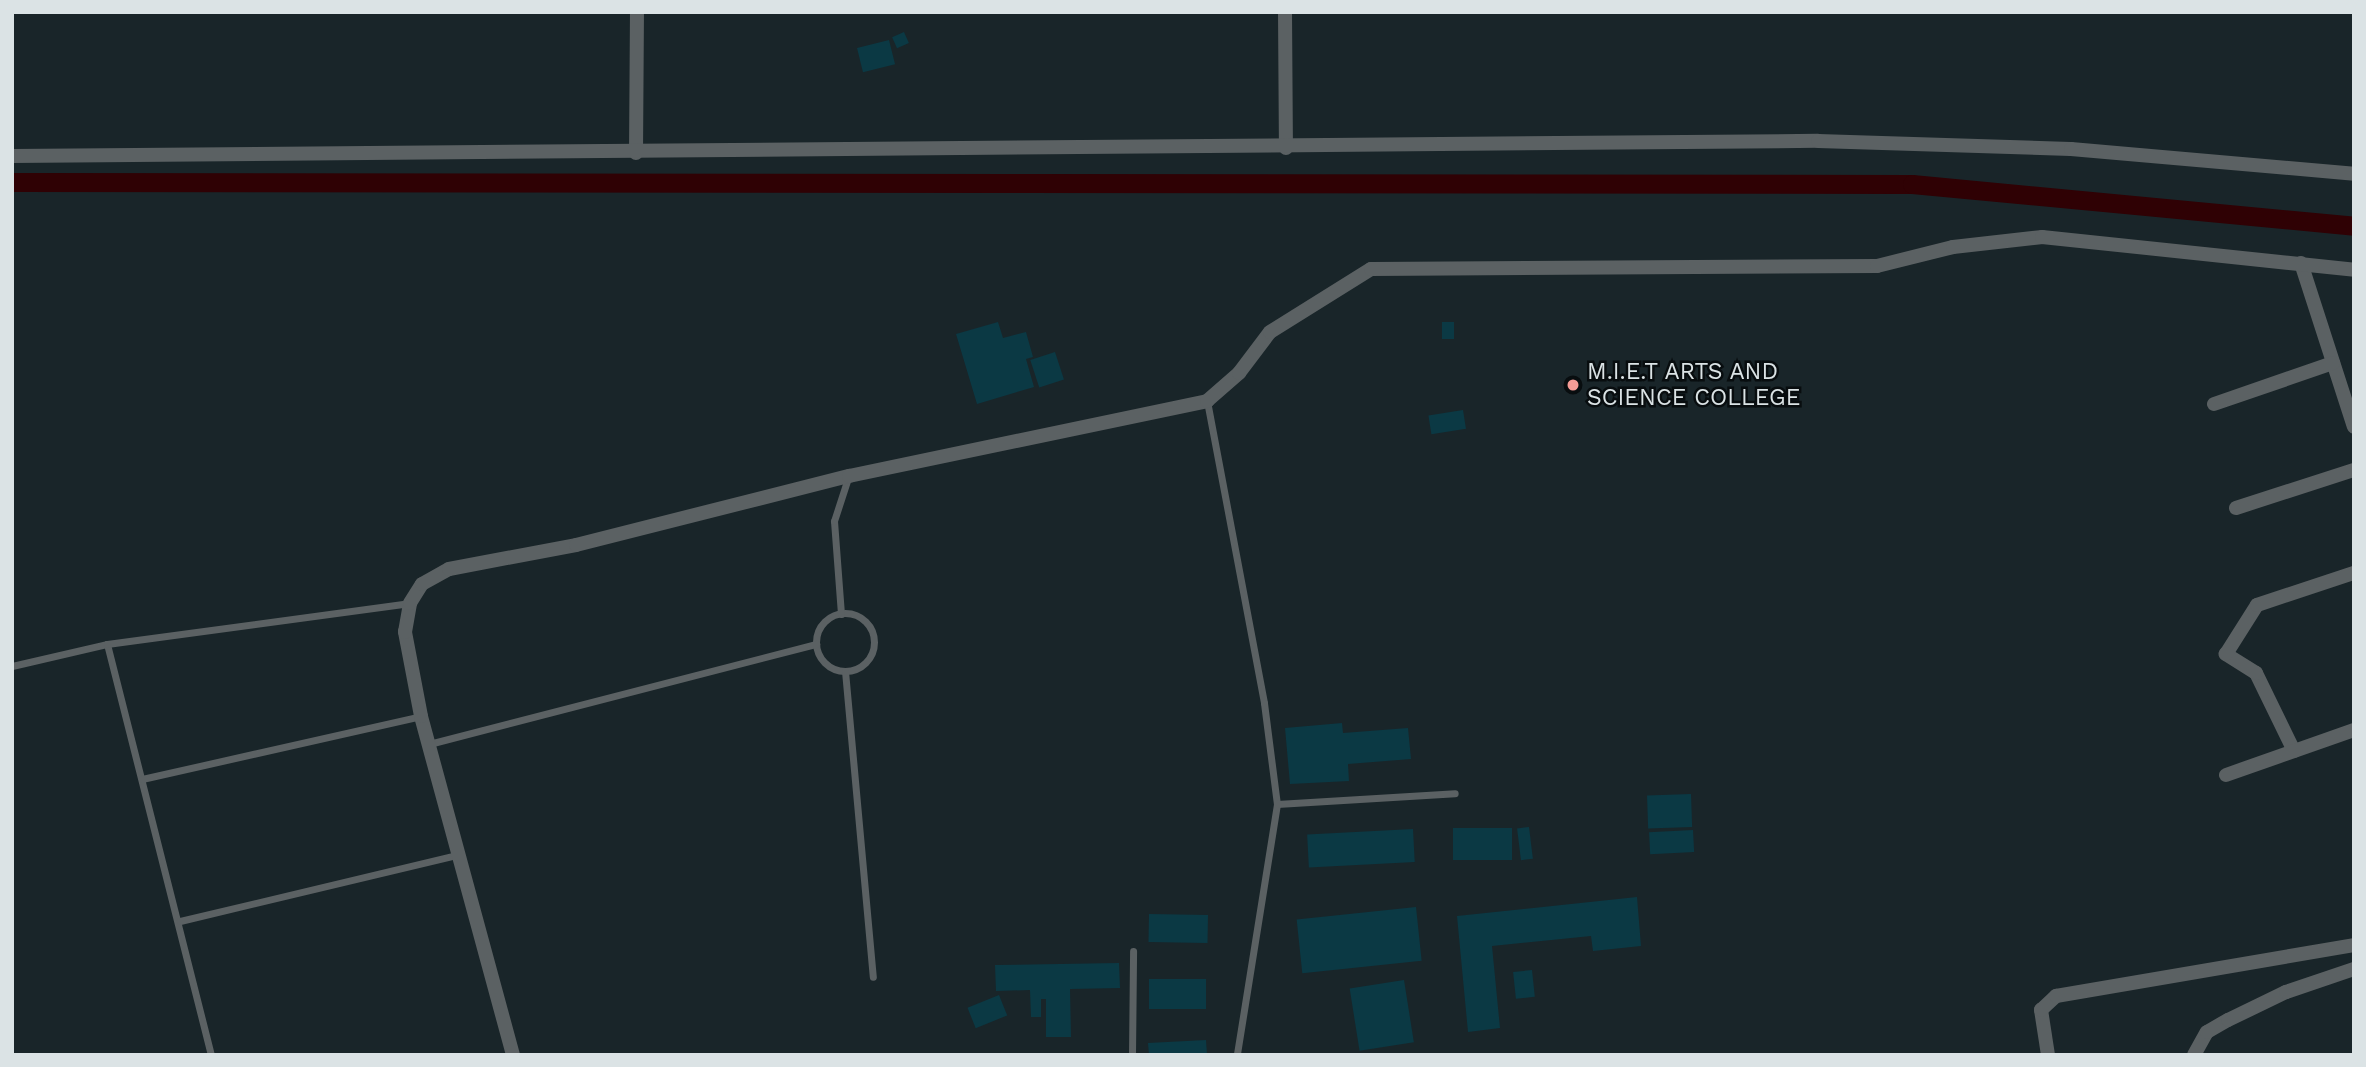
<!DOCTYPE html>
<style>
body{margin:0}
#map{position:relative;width:2366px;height:1067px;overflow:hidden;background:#192529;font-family:"Work Sans",sans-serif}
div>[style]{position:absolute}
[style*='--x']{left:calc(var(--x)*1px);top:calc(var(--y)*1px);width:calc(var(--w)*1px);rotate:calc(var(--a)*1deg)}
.canal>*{height:19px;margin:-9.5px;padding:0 9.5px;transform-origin:9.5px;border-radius:9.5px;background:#2f0104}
.building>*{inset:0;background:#0b3944;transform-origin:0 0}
.service>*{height:7px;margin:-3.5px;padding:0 3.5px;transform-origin:3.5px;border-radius:3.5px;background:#5b6163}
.service>.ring{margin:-3.5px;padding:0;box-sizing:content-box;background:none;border:7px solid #5b6163;border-radius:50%}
.minor>*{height:14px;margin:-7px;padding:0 7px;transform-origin:7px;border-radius:7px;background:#5b6163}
.dots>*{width:19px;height:19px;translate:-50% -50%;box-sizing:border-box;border:4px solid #080d0f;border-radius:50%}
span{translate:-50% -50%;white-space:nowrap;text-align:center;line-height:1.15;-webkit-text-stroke:5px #080d0f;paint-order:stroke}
.poi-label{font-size:23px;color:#dbe3e5}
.left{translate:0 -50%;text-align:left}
.frame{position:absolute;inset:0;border:14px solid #dbe3e5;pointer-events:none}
</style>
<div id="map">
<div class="canal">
<div style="--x:12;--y:182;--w:1900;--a:0.06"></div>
<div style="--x:1912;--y:184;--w:444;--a:5.4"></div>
</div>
<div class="building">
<div style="left:904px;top:32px;width:12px;height:13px;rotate:66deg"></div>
<div style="left:889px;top:40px;width:25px;height:33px;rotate:76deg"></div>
<div style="clip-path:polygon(998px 322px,1003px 338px,1026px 332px,1033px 357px,1026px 359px,1034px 387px,977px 404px,956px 334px)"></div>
<div style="left:1442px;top:322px;width:12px;height:17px"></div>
<div style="left:1055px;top:352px;width:29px;height:26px;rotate:72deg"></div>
<div style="left:1463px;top:410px;width:19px;height:35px;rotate:81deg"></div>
<div style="clip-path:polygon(1342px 723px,1343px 733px,1408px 728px,1411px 759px,1348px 764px,1349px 781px,1290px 784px,1285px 728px)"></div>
<div style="left:1691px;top:794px;width:33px;height:44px;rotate:88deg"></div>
<div style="left:1529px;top:827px;width:32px;height:12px;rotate:83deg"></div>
<div style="left:1512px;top:828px;width:32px;height:59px;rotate:90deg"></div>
<div style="left:1413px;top:829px;width:33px;height:106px;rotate:87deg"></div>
<div style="left:1693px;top:830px;width:22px;height:44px;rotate:87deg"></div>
<div style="clip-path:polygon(1637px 897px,1641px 946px,1593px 951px,1591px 936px,1492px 946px,1500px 1028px,1468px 1032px,1457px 916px)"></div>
<div style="left:1416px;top:907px;width:54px;height:120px;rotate:84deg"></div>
<div style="left:1149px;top:914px;width:59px;height:28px;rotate:1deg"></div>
<div style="clip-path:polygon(1119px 963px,1120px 988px,1070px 989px,1071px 1037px,1046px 1037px,1046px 999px,1041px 999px,1041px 1017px,1031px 1017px,1030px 990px,996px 991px,995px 965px)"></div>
<div style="left:1532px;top:970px;width:27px;height:19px;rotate:84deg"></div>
<div style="left:1206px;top:979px;width:30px;height:57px;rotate:90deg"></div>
<div style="left:1404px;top:980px;width:63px;height:55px;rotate:81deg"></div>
<div style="left:999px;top:995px;width:22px;height:34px;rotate:68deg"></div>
<div style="clip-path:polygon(1206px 1040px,1207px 1055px,1149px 1055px,1148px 1043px)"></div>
</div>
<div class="service">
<div style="--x:1207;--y:401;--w:307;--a:79.3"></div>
<div style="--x:1264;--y:703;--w:102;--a:82.7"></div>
<div style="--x:1277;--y:804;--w:254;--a:99.1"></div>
<div class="ring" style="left:816px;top:613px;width:51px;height:51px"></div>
<div style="--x:841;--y:614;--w:93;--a:-94.3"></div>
<div style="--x:834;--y:521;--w:45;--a:-72"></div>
<div style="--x:107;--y:644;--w:424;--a:75.8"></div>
<div style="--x:12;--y:666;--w:98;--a:-13"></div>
<div style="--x:107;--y:644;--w:306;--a:-7.7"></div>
<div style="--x:845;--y:671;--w:307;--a:84.8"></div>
<div style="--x:429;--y:744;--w:400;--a:-14.5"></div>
<div style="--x:142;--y:779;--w:286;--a:-12.7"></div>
<div style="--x:1277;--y:804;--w:178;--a:-3.5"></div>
<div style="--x:180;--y:921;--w:286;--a:-13.4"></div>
<div style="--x:1132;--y:1055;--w:104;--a:-89.4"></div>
</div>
<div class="minor">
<div style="--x:1285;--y:12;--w:136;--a:89.6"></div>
<div style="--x:636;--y:153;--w:141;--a:-89.6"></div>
<div style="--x:12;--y:156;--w:1806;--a:-0.48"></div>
<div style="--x:1818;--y:141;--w:253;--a:1.8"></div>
<div style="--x:2071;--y:149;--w:284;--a:5"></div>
<div style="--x:2301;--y:263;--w:172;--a:72.1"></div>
<div style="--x:2214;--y:404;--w:126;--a:-19"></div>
<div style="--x:2236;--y:508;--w:124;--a:-17.9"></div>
<div style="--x:2294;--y:751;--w:87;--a:-116"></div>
<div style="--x:2256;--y:673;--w:36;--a:-148"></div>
<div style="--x:2226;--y:654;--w:58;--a:-57.7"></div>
<div style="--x:2257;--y:605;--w:102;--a:-18.3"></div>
<div style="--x:2226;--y:775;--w:136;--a:-19.4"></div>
<div style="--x:513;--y:1055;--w:351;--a:-105.2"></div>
<div style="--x:421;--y:716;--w:86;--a:-100.8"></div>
<div style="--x:405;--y:632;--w:29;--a:-80"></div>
<div style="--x:410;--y:603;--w:22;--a:-58"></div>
<div style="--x:422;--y:584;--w:31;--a:-29"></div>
<div style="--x:449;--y:569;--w:129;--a:-10.7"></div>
<div style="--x:576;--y:545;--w:282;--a:-14.2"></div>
<div style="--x:849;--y:476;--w:366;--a:-11.8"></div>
<div style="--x:1207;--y:401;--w:43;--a:-41.2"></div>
<div style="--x:1239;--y:373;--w:51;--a:-52.9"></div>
<div style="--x:1270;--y:332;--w:119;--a:-32"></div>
<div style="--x:1371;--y:269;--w:506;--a:-0.34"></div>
<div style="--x:1877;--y:266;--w:78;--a:-14"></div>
<div style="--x:1953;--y:247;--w:90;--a:-6.4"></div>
<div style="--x:2042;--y:237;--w:314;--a:6"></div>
<div style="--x:2048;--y:1055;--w:46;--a:-98.8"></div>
<div style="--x:2041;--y:1010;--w:21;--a:-43"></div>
<div style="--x:2056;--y:996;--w:302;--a:-9.7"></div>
<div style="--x:2194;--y:1055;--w:26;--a:-61"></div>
<div style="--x:2207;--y:1032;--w:24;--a:-30"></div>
<div style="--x:2228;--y:1020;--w:64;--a:-25.8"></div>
<div style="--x:2286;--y:992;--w:72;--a:-18.7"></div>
</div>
<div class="dots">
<div style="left:1573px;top:385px;background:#f59c96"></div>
</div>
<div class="poi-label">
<span class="left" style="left:1587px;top:385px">M.I.E.T ARTS AND<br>SCIENCE COLLEGE</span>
</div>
<div class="frame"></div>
</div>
